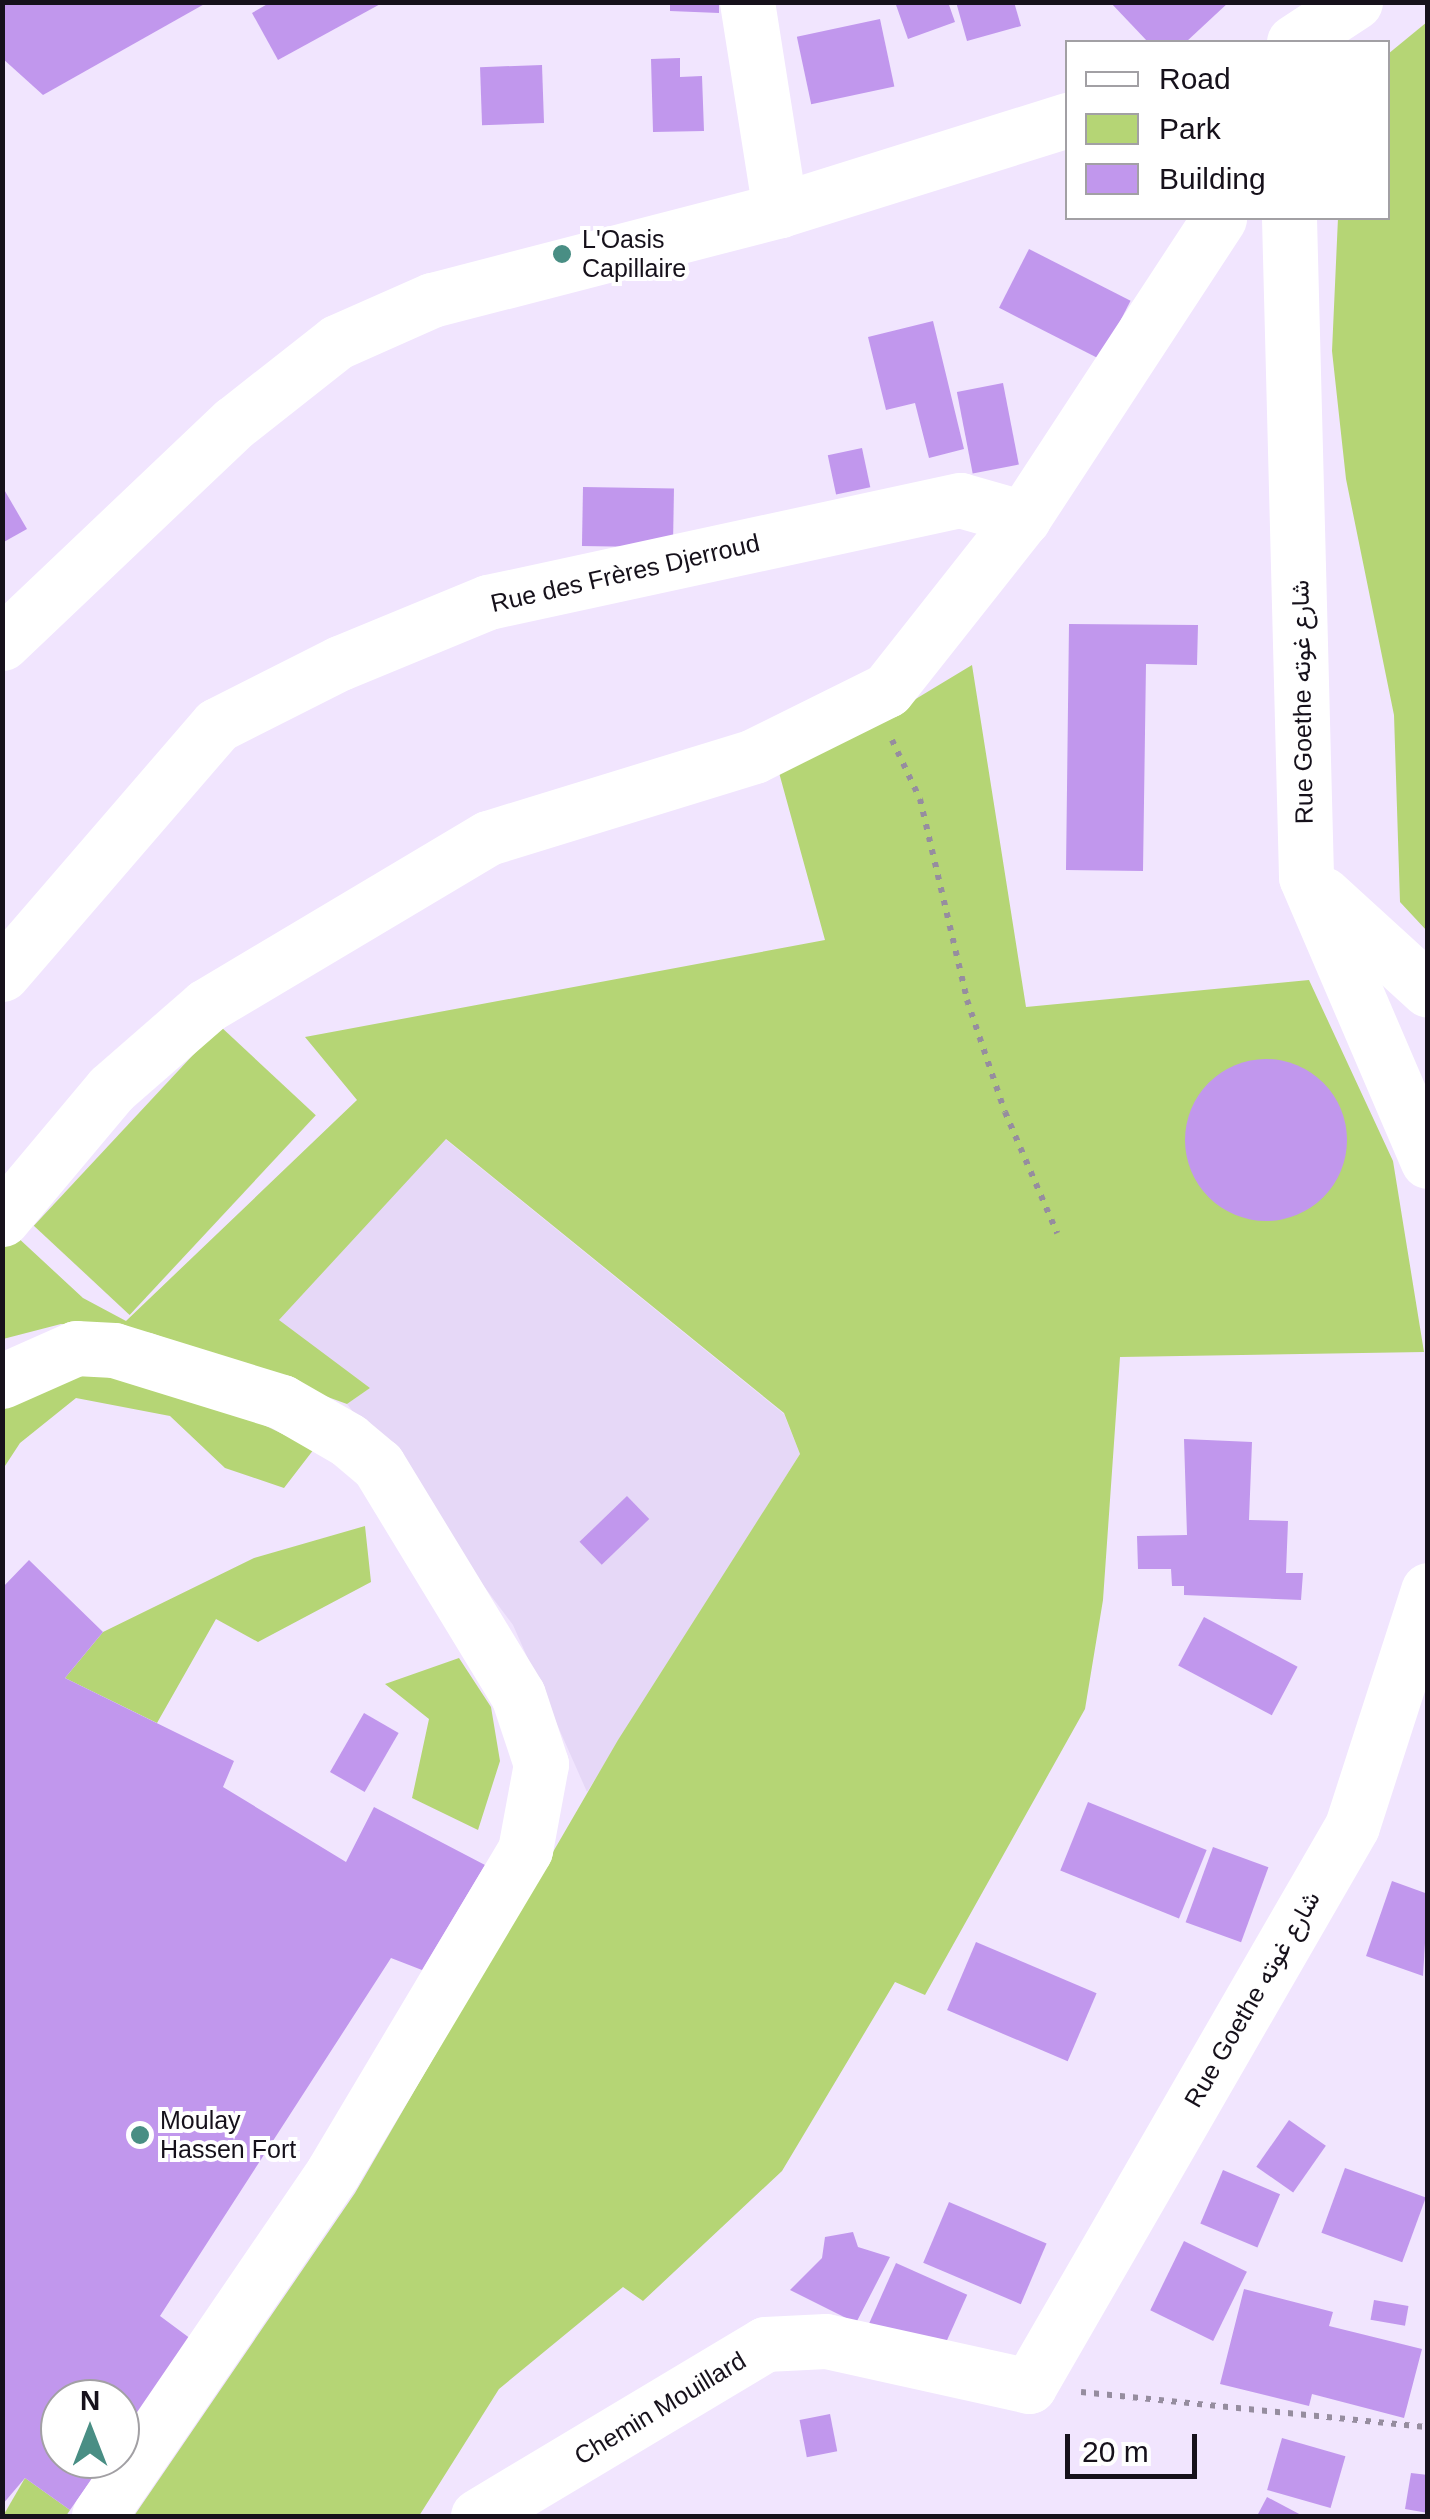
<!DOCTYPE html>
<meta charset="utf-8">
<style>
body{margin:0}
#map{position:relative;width:1430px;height:2519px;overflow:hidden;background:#f1e5fe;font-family:Helvetica,Vazirmatn,sans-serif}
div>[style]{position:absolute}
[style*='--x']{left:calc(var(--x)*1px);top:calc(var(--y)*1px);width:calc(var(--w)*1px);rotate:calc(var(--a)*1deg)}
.built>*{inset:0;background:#e6d8f7}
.green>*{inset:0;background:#b5d575;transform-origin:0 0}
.building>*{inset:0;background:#c197ed;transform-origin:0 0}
.round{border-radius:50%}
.path>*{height:6px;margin-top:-3px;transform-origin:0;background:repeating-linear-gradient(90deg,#968d9f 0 5px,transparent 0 13px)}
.minor>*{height:55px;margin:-27.5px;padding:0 27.5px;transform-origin:27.5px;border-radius:27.5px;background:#fff}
.major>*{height:55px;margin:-27.5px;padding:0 27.5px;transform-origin:27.5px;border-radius:27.5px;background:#fff}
.dots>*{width:28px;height:28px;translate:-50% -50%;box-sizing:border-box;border:5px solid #fff;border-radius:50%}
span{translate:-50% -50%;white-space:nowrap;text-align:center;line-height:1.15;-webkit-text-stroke:8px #fff;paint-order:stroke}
.poi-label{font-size:25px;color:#16111b}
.left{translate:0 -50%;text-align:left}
.street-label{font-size:25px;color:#16111b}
.frame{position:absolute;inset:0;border:5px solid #16111b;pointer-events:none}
.legend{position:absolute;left:1065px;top:40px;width:325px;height:180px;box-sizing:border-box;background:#fff;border:2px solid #a2a0a4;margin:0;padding:12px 18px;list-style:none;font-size:30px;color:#16111b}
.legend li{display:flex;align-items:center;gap:20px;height:50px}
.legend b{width:50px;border:2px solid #a2a0a4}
.north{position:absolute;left:40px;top:2379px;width:100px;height:100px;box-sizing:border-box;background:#fff;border:2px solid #a2a0a4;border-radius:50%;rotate:0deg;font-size:28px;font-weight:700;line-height:40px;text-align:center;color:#16111b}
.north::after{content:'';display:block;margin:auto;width:35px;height:45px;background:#498e84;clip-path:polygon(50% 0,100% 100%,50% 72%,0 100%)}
.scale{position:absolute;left:1065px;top:2434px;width:132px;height:45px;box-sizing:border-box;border:5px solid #16111b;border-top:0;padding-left:12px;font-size:30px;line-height:35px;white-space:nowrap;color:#16111b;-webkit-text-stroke:8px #fff;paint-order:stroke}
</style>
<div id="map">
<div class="built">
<div style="clip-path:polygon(445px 1139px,784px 1414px,800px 1454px,587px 1792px,513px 1625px,347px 1404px,370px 1388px,278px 1321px)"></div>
</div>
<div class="green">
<div style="clip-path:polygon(1427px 22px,1427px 931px,1400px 902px,1394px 715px,1346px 479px,1332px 351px,1338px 218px,1388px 218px,1388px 54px)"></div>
<div style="clip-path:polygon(972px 665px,1026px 1007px,1309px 980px,1393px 1161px,1424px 1352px,1120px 1357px,1103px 1600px,1085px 1709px,925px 1995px,895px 1982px,782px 2171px,643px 2301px,623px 2287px,499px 2389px,419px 2516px,134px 2516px,355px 2193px,618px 1740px,800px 1454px,784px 1413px,446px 1139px,279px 1320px,370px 1388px,347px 1404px,151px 1333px,61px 1324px,3px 1339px,3px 1248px,15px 1235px,83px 1298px,126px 1321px,357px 1100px,305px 1037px,825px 940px,778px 769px,861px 732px)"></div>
<div style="left:220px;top:1026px;width:131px;height:273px;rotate:43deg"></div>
<div style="clip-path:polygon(92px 1364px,156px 1373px,314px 1449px,284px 1488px,225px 1468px,170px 1416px,76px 1398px,20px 1443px,3px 1469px,3px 1411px,30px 1383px)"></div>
<div style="clip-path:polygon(365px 1526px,371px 1582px,258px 1642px,216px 1619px,157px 1723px,65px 1678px,103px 1632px,254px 1558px)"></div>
<div style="clip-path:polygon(459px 1658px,491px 1707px,500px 1761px,478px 1830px,412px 1798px,429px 1719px,385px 1684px)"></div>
<div style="clip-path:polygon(25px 2478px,70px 2510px,66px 2516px,3px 2516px)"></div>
</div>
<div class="building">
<div style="clip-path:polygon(2px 2px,208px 2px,43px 95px,2px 58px)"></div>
<div style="clip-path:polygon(271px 2px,384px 2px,278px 60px,252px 13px)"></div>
<div style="clip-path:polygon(670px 2px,719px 2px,719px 13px,670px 11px)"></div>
<div style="clip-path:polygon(895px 2px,948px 2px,955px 22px,908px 39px)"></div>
<div style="clip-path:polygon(956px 2px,1014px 2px,1021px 26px,967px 41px)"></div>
<div style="clip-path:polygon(1110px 2px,1229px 2px,1186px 42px,1148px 42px)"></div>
<div style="left:880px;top:19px;width:69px;height:85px;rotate:78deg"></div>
<div style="clip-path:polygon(680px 58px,680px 77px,702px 76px,704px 131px,653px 132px,651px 59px)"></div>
<div style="left:542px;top:65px;width:58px;height:62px;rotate:88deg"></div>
<div style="left:1029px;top:249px;width:114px;height:66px;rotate:27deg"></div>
<div style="clip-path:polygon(933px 321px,964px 449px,929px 458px,915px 403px,886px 410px,868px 337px)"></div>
<div style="left:1003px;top:383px;width:83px;height:47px;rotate:79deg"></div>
<div style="left:862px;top:448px;width:40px;height:35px;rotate:78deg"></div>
<div style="clip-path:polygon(2px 486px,27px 529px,2px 543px)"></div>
<div style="left:583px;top:487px;width:91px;height:59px;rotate:1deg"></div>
<div style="clip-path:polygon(1069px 624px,1198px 625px,1197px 665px,1146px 664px,1143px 871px,1066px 870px)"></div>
<div class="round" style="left:1185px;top:1059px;width:162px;height:162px"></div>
<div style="clip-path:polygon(1184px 1439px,1252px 1442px,1249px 1520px,1288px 1521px,1286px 1573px,1303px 1573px,1301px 1600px,1184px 1595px,1184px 1586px,1172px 1586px,1171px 1569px,1138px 1569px,1137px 1536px,1187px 1535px)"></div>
<div style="left:627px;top:1496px;width:32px;height:66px;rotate:46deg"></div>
<div style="clip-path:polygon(29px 1560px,103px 1632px,65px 1678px,234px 1761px,223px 1787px,346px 1862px,374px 1807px,485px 1865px,422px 1970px,391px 1958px,160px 2316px,191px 2339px,120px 2439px,120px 2399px,60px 2399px,60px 2459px,106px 2459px,70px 2510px,25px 2478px,2px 2505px,2px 1588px)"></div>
<div style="left:1204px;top:1617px;width:106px;height:55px;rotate:28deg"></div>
<div style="left:364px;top:1713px;width:40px;height:68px;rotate:30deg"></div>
<div style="left:1088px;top:1802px;width:128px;height:74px;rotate:22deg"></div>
<div style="left:1213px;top:1847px;width:59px;height:80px;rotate:20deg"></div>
<div style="clip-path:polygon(1392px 1881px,1428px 1894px,1423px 1976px,1366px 1956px)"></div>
<div style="left:976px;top:1942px;width:131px;height:74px;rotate:23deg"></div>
<div style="left:1289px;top:2120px;width:45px;height:57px;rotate:35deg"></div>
<div style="left:1345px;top:2168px;width:86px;height:69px;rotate:20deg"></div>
<div style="left:1223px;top:2170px;width:62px;height:58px;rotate:23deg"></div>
<div style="left:949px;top:2202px;width:106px;height:66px;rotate:23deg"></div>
<div style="clip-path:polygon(853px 2232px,858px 2247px,890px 2257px,856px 2323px,790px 2290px,822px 2258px,825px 2237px)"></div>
<div style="left:1184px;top:2241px;width:70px;height:77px;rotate:26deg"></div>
<div style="left:896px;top:2263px;width:78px;height:67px;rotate:24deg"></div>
<div style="clip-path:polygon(1244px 2289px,1333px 2312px,1329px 2326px,1422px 2349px,1404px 2418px,1312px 2394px,1309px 2406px,1220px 2384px)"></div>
<div style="left:1374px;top:2300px;width:35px;height:20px;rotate:10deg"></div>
<div style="left:830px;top:2414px;width:38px;height:31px;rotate:79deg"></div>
<div style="left:1282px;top:2438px;width:66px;height:54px;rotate:16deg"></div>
<div style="clip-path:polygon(1411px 2473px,1428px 2475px,1428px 2513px,1405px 2509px)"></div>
<div style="clip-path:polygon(1267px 2497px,1303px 2516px,1257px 2516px)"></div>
</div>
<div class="path">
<div style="--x:892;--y:740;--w:65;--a:64.6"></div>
<div style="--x:920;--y:799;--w:206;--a:76.8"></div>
<div style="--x:967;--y:1000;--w:118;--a:71.3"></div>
<div style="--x:1005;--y:1112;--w:132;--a:66.7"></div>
<div style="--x:1081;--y:2392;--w:349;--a:5.8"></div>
</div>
<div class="minor">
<div style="--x:747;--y:2;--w:211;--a:81"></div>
<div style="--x:1289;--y:218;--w:659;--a:88.52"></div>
<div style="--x:1306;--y:877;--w:309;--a:66.8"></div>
<div style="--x:1323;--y:894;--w:142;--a:42.4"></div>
<div style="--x:2;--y:974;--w:329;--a:-49.2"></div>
<div style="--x:217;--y:725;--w:138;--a:-26.8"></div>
<div style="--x:340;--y:663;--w:160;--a:-22.4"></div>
<div style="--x:488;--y:602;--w:483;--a:-12.2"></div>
<div style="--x:960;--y:500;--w:66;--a:15.9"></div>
<div style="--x:1023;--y:518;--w:358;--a:-56.8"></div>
<div style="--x:2;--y:1219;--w:170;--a:-50"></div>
<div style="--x:111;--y:1089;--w:126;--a:-41.1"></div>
<div style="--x:206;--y:1006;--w:328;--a:-30.8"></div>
<div style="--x:488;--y:838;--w:278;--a:-17.1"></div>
<div style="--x:754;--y:756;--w:148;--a:-26.4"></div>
<div style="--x:887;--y:690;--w:219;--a:-51.7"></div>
<div style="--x:2;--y:1381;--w:81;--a:-24"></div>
<div style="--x:76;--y:1348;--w:38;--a:3"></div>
<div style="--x:114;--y:1350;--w:176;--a:17.2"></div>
<div style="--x:282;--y:1402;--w:76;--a:29.9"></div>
<div style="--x:348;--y:1440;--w:39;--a:40"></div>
<div style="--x:378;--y:1465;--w:269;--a:58.7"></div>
<div style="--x:518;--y:1695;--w:73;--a:71.6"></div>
<div style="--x:541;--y:1764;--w:87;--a:100.5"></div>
<div style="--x:525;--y:1850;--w:374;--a:120.8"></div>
<div style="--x:334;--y:2171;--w:417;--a:124.3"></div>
<div style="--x:478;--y:2516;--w:335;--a:-30.9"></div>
<div style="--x:765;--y:2344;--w:61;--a:-2.8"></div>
<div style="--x:826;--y:2341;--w:208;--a:12.5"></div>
<div style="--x:1029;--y:2386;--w:646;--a:-60.02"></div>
<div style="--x:1352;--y:1826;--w:248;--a:-72.1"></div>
</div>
<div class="major">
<div style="--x:1294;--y:42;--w:73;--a:-33.3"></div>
<div style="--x:2;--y:643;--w:320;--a:-43.5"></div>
<div style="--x:234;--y:423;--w:131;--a:-38.2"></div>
<div style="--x:337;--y:342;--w:104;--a:-23.9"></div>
<div style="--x:432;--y:300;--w:359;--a:-14.5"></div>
<div style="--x:780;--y:210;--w:302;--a:-17.4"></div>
</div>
<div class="dots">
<div style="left:562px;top:254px;background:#498e84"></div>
<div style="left:140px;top:2135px;background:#498e84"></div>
</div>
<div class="poi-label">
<span class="left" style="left:582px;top:254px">L'Oasis<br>Capillaire</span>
<span class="left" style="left:160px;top:2135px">Moulay<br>Hassen Fort</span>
</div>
<div class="street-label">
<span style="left:625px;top:573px;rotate:-13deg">Rue des Frères Djerroud</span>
<span style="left:1302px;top:702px;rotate:-91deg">Rue Goethe شارع غوته</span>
<span style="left:1252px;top:1999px;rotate:-60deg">Rue Goethe شارع غوته</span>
<span style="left:660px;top:2408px;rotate:-31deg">Chemin Mouillard</span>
</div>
<div class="frame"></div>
<ul class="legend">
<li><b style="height:12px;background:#fff"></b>Road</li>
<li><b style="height:28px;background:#b5d575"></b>Park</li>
<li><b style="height:28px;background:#c197ed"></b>Building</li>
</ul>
<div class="north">N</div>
<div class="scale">20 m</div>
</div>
